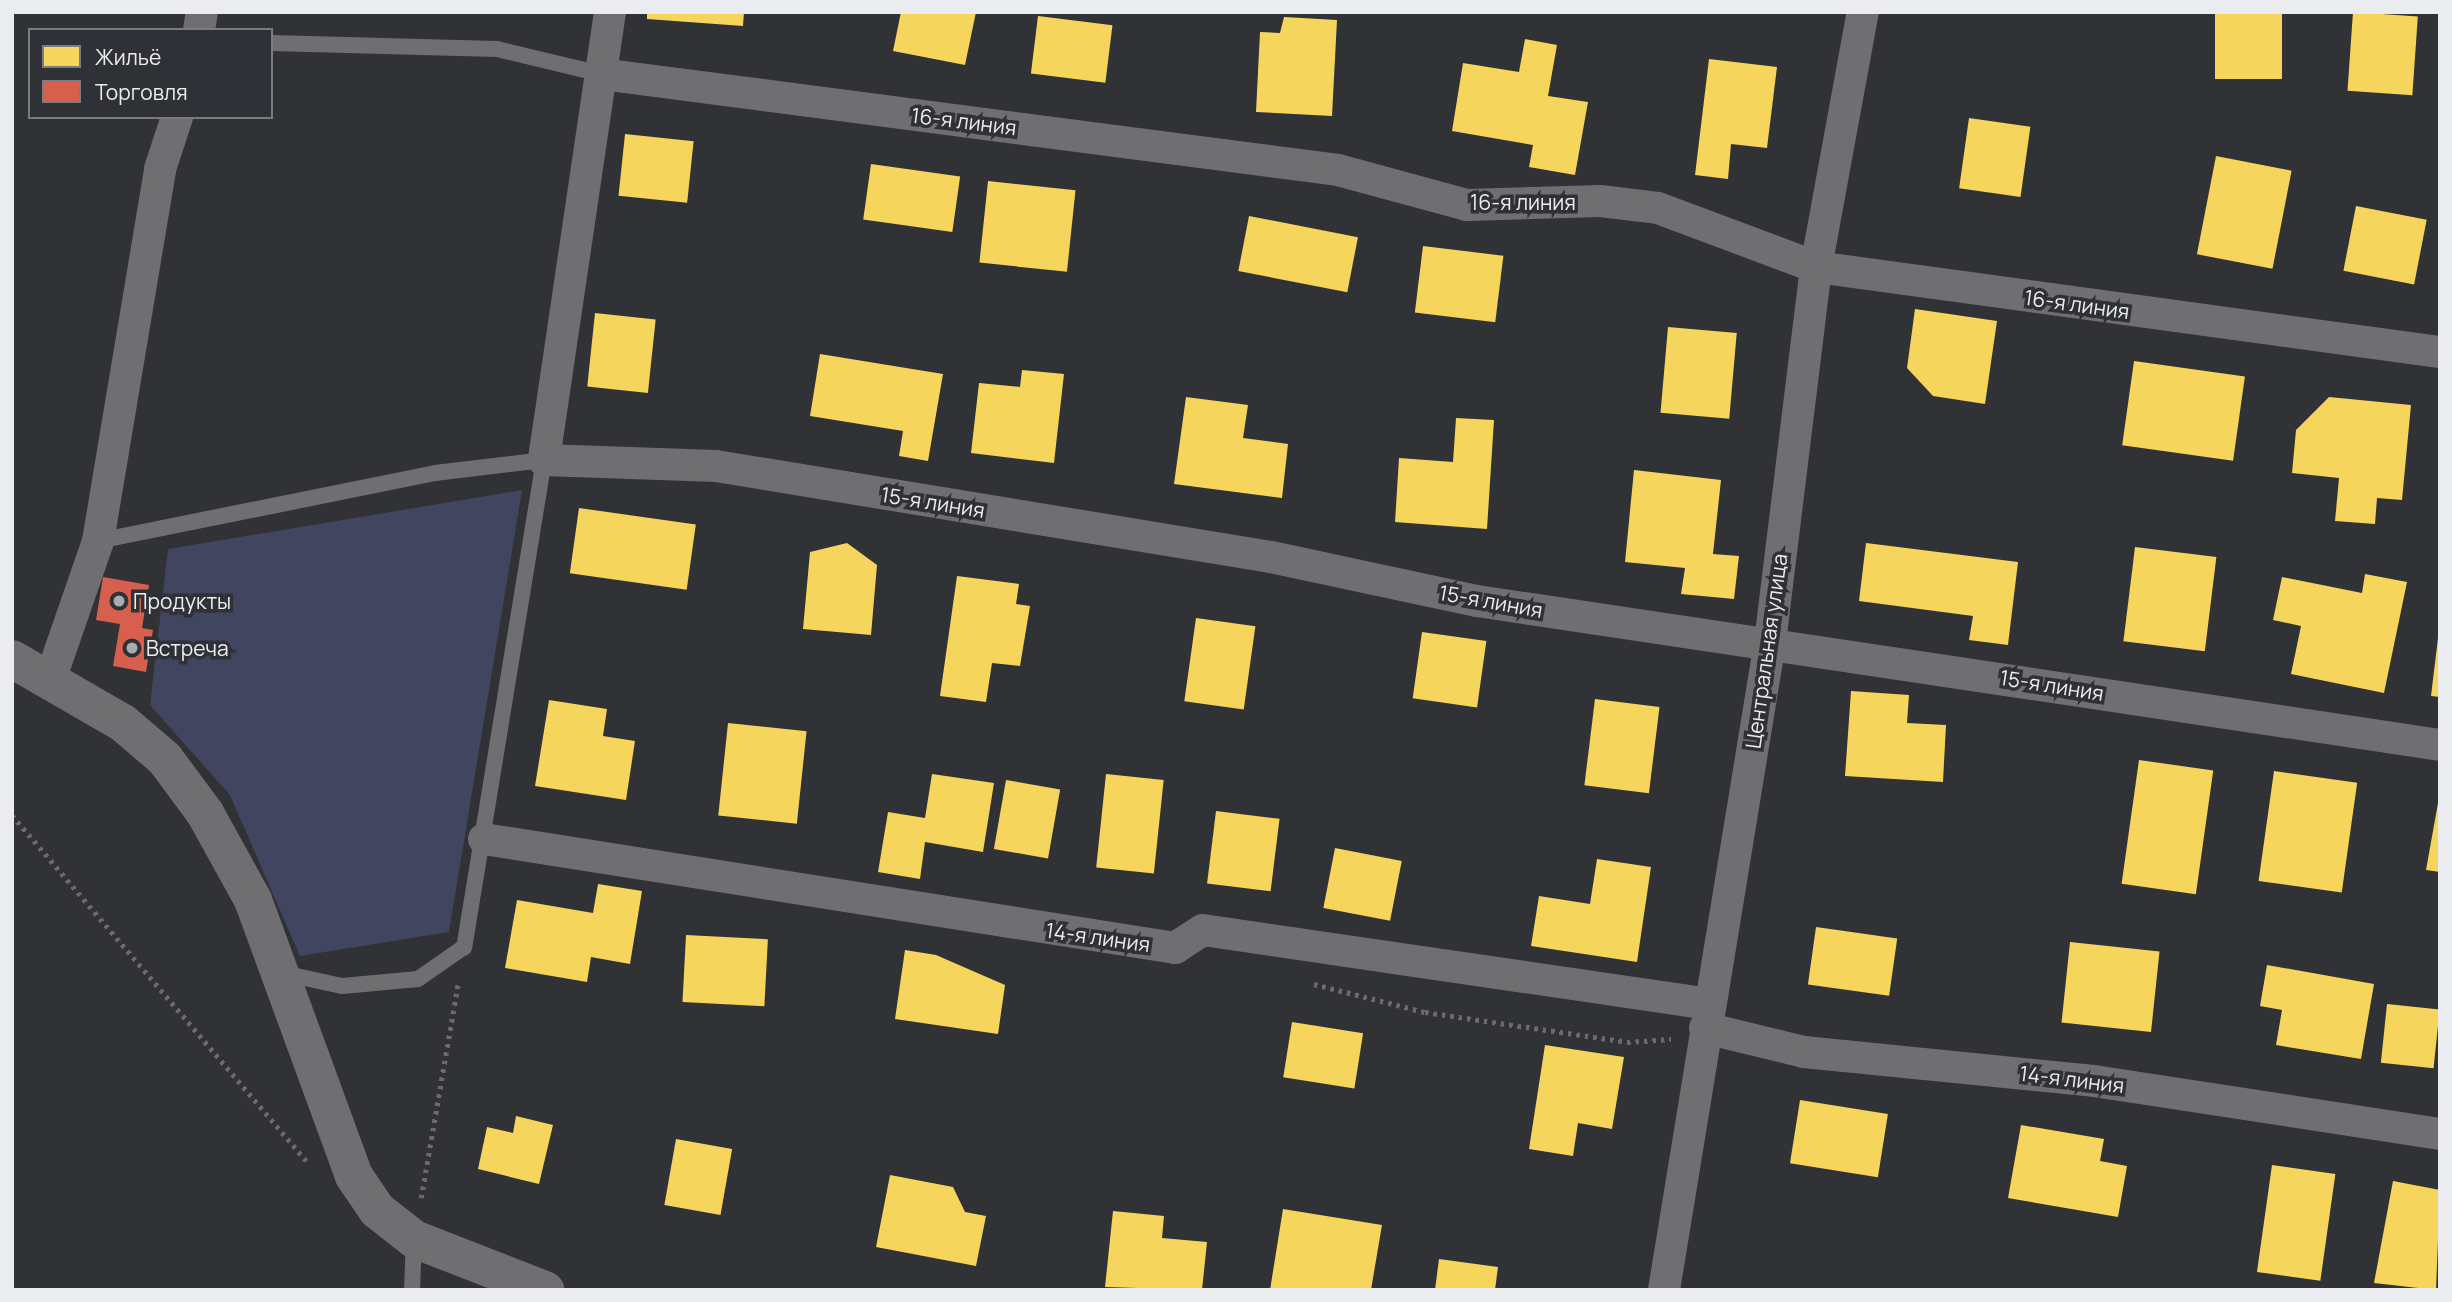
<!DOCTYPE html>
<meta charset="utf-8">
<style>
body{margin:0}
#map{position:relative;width:2452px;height:1302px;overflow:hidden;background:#313235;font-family:Manrope,sans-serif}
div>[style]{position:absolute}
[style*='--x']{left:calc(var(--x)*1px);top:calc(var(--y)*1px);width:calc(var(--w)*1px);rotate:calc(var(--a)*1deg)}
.green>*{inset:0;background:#41455f}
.homes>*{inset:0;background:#f6d55c;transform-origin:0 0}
.shops>*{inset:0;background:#d6604d}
.path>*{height:4.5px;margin-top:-2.25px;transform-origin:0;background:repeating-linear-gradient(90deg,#6b6b6c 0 3.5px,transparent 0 8.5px)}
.service>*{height:16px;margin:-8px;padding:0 8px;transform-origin:8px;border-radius:8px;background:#6f6f71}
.minor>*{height:32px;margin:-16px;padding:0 16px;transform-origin:16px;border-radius:16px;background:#6f6f71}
.tertiary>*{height:38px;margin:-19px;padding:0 19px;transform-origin:19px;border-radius:19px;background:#6f6f71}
.dots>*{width:19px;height:19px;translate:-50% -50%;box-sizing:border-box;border:4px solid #2f3137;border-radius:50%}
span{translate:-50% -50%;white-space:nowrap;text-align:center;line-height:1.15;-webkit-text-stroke:7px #2f3137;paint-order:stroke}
.street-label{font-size:21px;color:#ebecf0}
.poi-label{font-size:21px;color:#ebecf0}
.left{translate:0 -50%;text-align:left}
.frame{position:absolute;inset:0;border:14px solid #ebecf0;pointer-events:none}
.legend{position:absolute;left:28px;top:28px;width:245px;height:91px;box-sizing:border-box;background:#2f3137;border:2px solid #7a7c81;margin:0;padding:9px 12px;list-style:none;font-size:21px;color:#ebecf0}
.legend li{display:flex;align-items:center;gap:14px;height:35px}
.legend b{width:35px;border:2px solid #7a7c81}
</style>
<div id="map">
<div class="green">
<div style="clip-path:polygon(522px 490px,449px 932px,300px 956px,230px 795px,150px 705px,168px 549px)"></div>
</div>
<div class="homes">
<div style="clip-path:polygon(647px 12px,744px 12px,743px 26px,647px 19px)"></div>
<div style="clip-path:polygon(901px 12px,976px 12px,965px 65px,893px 51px)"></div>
<div style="left:2215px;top:12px;width:67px;height:67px"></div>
<div style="left:2353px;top:12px;width:65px;height:79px;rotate:4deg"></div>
<div style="left:1038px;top:16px;width:75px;height:58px;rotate:7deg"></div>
<div style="clip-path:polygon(1284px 17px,1337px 20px,1332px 116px,1256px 112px,1260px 32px,1280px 33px)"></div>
<div style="clip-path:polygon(1525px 39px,1557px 45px,1548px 96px,1588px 102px,1575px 175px,1529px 167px,1533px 145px,1452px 131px,1463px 63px,1519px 72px)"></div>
<div style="clip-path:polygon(1709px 59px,1777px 67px,1767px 148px,1731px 144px,1728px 179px,1695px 175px)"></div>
<div style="left:1969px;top:118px;width:62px;height:71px;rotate:8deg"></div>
<div style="left:625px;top:134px;width:69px;height:62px;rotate:6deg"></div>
<div style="left:2216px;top:156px;width:77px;height:100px;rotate:11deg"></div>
<div style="left:871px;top:164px;width:90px;height:56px;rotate:8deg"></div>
<div style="left:988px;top:181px;width:88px;height:82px;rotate:6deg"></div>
<div style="left:2356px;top:206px;width:72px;height:66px;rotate:11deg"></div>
<div style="left:1249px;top:216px;width:111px;height:56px;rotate:11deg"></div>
<div style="left:1423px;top:246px;width:81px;height:67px;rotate:7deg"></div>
<div style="clip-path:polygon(1915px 309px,1997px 321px,1985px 404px,1933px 396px,1907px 368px)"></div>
<div style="left:595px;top:313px;width:61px;height:74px;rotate:6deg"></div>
<div style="left:1668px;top:327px;width:69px;height:86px;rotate:5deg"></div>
<div style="clip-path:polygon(820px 354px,943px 374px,928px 461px,899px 456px,903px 431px,810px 416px)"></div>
<div style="left:2134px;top:361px;width:112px;height:85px;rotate:8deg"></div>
<div style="clip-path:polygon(1022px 370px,1064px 374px,1054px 463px,971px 453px,979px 383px,1020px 387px)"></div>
<div style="clip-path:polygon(1186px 397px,1248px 405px,1243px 438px,1288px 444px,1282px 498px,1174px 484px)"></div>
<div style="clip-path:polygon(2329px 397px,2411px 405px,2402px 500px,2377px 498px,2375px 524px,2335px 521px,2339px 478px,2292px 473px,2296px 430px)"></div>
<div style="clip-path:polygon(1456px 418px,1494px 420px,1487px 529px,1395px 522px,1399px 458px,1453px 462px)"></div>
<div style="clip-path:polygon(1634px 470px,1721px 480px,1713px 554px,1739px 556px,1734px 599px,1681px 594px,1685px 568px,1625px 562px)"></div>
<div style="left:579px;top:508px;width:118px;height:66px;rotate:8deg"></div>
<div style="clip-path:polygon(847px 543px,877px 565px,871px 635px,803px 629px,810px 552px)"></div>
<div style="clip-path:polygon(1866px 543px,2018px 562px,2008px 645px,1969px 640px,1973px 616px,1859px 601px)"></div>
<div style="left:2135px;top:547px;width:82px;height:95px;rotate:7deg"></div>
<div style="clip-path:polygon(2365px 574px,2407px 582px,2384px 693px,2291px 674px,2301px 626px,2273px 620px,2282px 577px,2362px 593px)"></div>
<div style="clip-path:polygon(957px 576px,1019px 584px,1016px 604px,1030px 606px,1020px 666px,992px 663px,986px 702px,940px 696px)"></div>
<div style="left:1196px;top:618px;width:60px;height:84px;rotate:8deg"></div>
<div style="left:1422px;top:632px;width:65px;height:67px;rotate:8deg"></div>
<div style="clip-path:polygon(2438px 638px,2440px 638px,2440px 697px,2431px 696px)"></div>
<div style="clip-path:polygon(1851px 691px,1909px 695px,1907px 723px,1946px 725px,1943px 782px,1845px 776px)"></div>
<div style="left:1595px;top:699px;width:65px;height:87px;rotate:7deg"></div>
<div style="clip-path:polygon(549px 700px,607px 709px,603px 736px,635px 741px,626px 800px,535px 786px)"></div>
<div style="left:728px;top:723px;width:79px;height:93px;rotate:6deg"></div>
<div style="left:2139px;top:760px;width:75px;height:125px;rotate:8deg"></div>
<div style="left:2274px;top:771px;width:84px;height:111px;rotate:8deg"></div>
<div style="clip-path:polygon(932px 774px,994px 783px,983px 852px,925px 842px,920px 879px,878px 872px,888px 812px,925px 818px)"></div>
<div style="left:1106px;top:774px;width:58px;height:94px;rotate:6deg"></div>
<div style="left:1006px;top:780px;width:55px;height:70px;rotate:10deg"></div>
<div style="clip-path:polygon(2438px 803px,2440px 803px,2440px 872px,2426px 870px)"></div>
<div style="left:1216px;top:811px;width:64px;height:73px;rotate:7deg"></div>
<div style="left:1335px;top:848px;width:68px;height:61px;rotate:11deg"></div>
<div style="clip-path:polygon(1597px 859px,1651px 867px,1637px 962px,1531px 946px,1539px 896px,1590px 904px)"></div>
<div style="clip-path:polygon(598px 884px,642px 891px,630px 964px,591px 957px,587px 982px,505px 968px,517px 900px,593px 913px)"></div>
<div style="left:1816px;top:927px;width:82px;height:58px;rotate:8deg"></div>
<div style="left:686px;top:935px;width:82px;height:67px;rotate:3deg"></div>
<div style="left:2070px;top:942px;width:90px;height:81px;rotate:6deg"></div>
<div style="clip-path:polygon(905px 950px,936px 955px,1005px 985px,998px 1034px,895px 1019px)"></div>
<div style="clip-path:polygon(2267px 965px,2374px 984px,2361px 1059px,2276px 1045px,2282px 1010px,2260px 1006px)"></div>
<div style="left:2387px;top:1004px;width:53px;height:59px;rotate:6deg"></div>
<div style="left:1292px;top:1022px;width:72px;height:56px;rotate:9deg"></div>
<div style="clip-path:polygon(1545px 1045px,1624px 1057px,1612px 1129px,1578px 1123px,1573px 1156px,1529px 1149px)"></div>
<div style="left:1800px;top:1100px;width:89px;height:64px;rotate:9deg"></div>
<div style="clip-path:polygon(516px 1116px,553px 1125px,539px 1184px,478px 1169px,487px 1127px,513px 1133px)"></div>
<div style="clip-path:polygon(2021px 1125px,2104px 1139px,2100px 1161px,2127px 1166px,2118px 1217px,2008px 1198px)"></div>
<div style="left:676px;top:1139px;width:57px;height:67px;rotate:10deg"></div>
<div style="left:2272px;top:1165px;width:64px;height:108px;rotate:8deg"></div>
<div style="clip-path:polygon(890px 1175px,953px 1187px,965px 1212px,986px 1216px,976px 1266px,876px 1247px)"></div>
<div style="clip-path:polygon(2393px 1181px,2440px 1190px,2436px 1290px,2374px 1283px)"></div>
<div style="clip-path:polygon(1283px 1209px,1382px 1225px,1371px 1290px,1270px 1290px)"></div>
<div style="clip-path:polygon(1113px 1211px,1164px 1216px,1162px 1238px,1207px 1242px,1202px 1290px,1105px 1287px)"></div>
<div style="clip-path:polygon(1439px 1259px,1498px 1267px,1495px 1290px,1435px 1290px)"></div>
</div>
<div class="shops">
<div style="clip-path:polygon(103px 577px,149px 585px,142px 628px,153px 630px,146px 672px,113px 666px,120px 624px,96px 620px)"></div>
</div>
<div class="path">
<div style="--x:12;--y:815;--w:457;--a:49.6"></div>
<div style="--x:1314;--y:984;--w:114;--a:14.2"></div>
<div style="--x:1425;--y:1012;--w:204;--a:8.4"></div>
<div style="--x:1627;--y:1042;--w:44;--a:-3.9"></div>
<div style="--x:421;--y:1198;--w:218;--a:-80.2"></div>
</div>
<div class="service">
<div style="--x:271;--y:43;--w:226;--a:1.5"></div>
<div style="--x:497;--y:49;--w:107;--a:13.5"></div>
<div style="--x:98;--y:541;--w:344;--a:-11.4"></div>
<div style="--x:435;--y:473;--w:110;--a:-6.8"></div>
<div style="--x:544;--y:460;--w:494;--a:99.3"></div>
<div style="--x:464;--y:947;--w:56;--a:145.2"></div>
<div style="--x:418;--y:979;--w:76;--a:174.7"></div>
<div style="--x:342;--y:986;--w:61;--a:-167.8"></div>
<div style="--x:412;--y:1290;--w:51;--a:-87.8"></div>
</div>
<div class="minor">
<div style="--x:610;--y:12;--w:453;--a:98.4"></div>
<div style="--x:544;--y:460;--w:172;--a:2"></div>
<div style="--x:716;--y:466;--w:562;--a:9.31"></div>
<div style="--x:1271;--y:557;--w:211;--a:12.1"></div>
<div style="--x:1477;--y:601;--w:974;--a:8.5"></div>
<div style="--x:199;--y:30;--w:18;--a:-81"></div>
<div style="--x:601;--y:74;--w:743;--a:7.42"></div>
<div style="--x:1338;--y:170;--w:134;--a:15.2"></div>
<div style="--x:1467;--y:205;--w:133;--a:-1.7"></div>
<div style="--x:1600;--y:201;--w:58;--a:6.9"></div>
<div style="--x:1658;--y:208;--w:169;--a:20.5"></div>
<div style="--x:1816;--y:267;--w:630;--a:7.76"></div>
<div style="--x:51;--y:677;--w:144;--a:-70.9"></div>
<div style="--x:98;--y:541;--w:377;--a:-80.5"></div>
<div style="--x:160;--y:169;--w:55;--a:-71.9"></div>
<div style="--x:484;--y:839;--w:700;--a:8.96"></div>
<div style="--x:1175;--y:948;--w:33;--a:-33"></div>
<div style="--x:1203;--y:930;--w:511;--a:8.32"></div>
<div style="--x:1705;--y:1028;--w:102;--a:13.6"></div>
<div style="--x:1804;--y:1052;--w:291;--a:5.7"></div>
<div style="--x:2094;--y:1081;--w:350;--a:8.7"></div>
<div style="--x:1664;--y:1290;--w:657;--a:-80.71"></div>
<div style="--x:1770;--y:642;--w:378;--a:-83"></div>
<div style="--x:1816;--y:267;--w:259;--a:-79.6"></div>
</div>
<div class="tertiary">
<div style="--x:12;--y:659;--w:128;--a:30"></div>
<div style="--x:123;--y:723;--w:55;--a:40.6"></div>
<div style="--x:165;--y:759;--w:67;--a:53.5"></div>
<div style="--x:205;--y:813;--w:99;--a:61.1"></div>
<div style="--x:253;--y:900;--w:294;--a:69.9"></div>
<div style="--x:354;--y:1176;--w:41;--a:55.9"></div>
<div style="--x:377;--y:1210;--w:47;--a:38.1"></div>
<div style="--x:414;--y:1239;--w:141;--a:21.3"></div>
</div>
<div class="dots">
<div style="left:119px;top:601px;background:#aaabaf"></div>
<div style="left:132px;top:648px;background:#aaabaf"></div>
</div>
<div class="street-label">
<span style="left:964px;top:121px;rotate:7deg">16-я линия</span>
<span style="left:1523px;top:202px">16-я линия</span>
<span style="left:2077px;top:304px;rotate:8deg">16-я линия</span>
<span style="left:933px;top:502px;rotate:9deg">15-я линия</span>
<span style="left:1491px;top:601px;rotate:10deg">15-я линия</span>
<span style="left:1766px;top:651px;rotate:-82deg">Центральная улица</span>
<span style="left:2052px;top:685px;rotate:9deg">15-я линия</span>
<span style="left:1098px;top:937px;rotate:8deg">14-я линия</span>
<span style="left:2072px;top:1079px;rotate:7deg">14-я линия</span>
</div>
<div class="poi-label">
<span class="left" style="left:133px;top:601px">Продукты</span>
<span class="left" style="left:146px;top:648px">Встреча</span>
</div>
<div class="frame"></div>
<ul class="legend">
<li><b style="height:19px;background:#f6d55c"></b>Жильё</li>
<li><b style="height:19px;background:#d6604d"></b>Торговля</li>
</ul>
</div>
